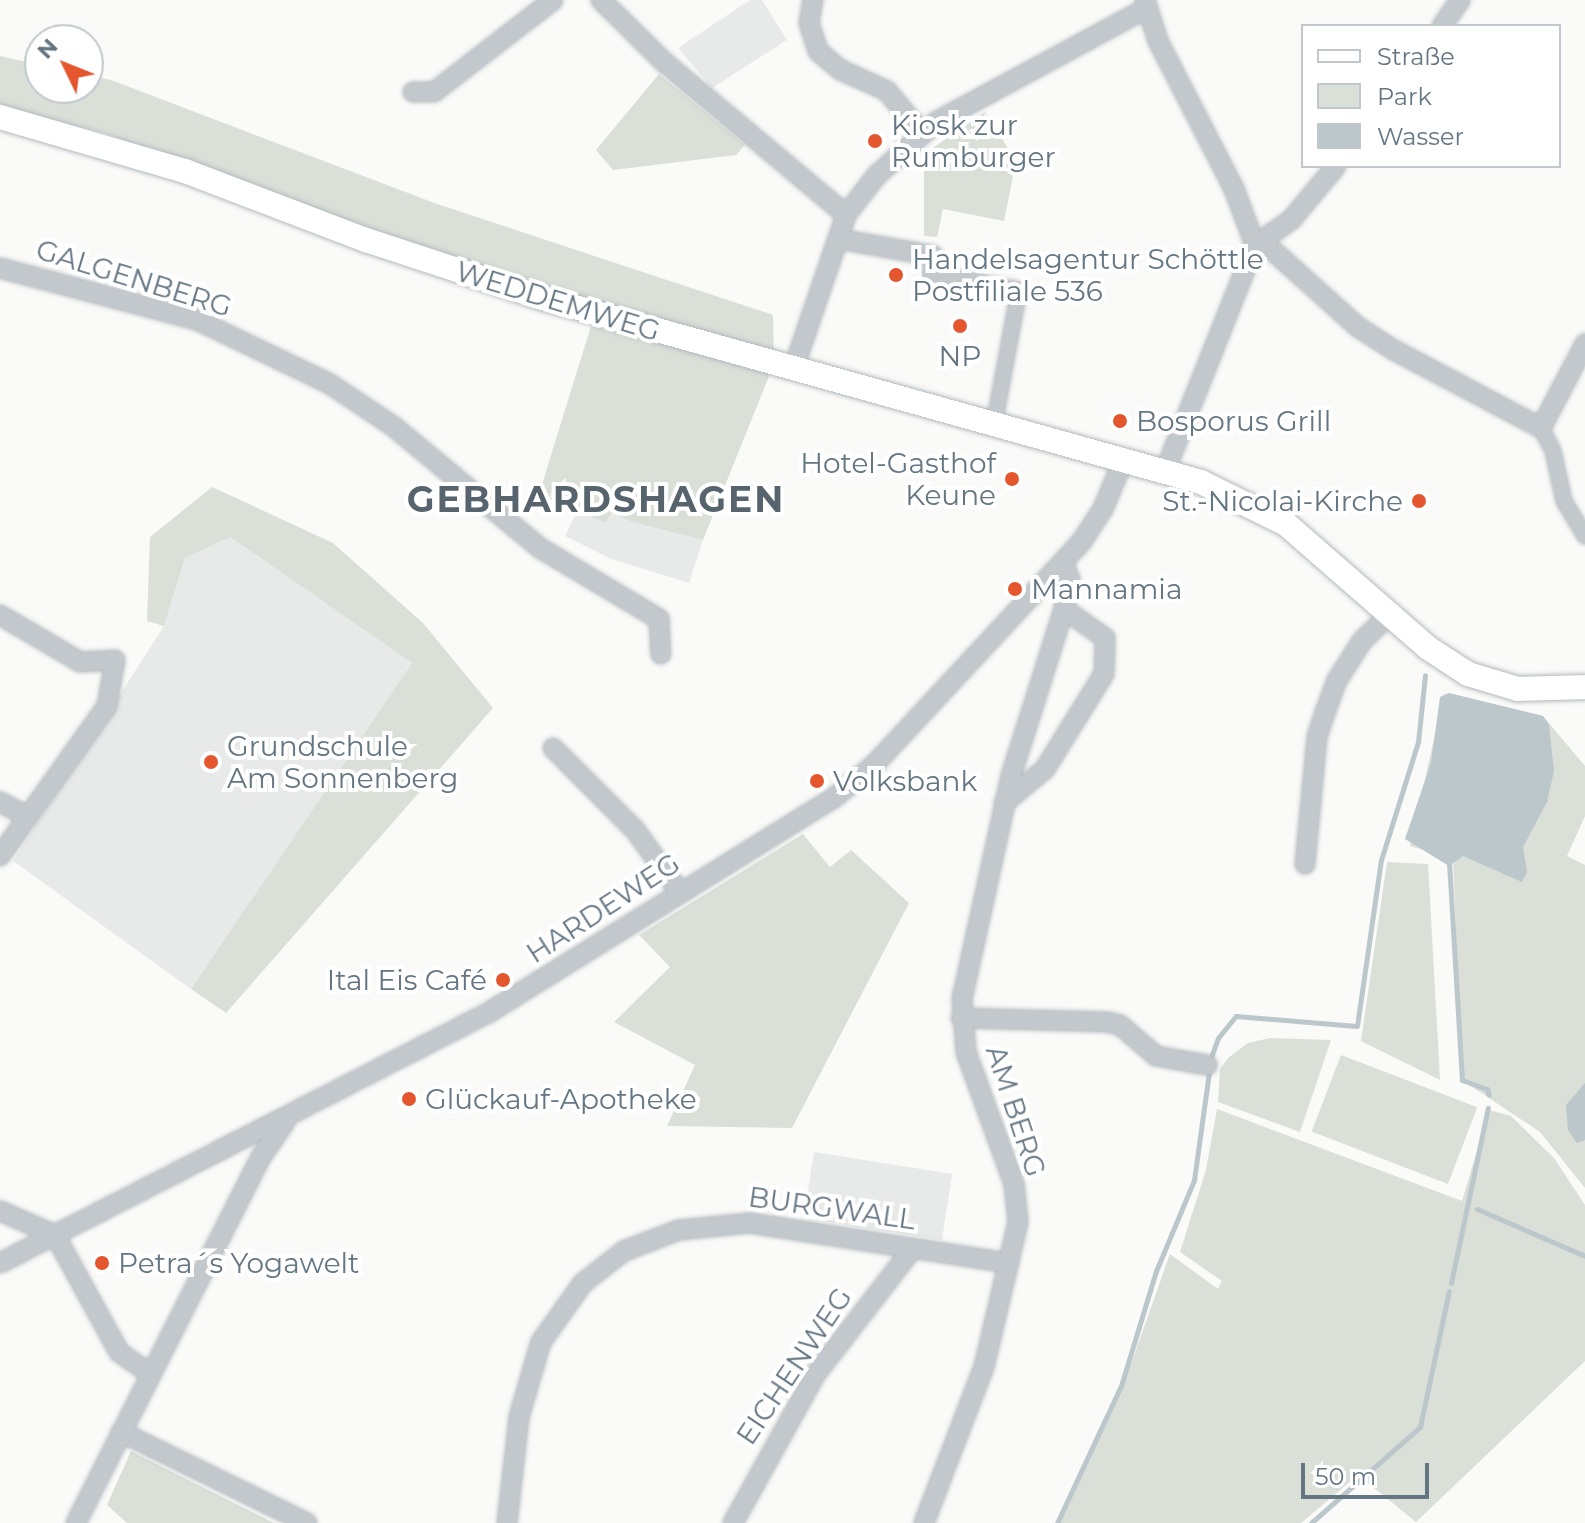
<!DOCTYPE html>
<meta charset="utf-8">
<style>
body{margin:0}
#map{position:relative;width:1585px;height:1523px;overflow:hidden;background:#fafaf8;font-family:Montserrat,sans-serif}
div>[style]{position:absolute}
[style*='--x']{left:calc(var(--x)*1px);top:calc(var(--y)*1px);width:calc(var(--w)*1px);rotate:calc(var(--a)*1deg)}
.built>*{inset:0;background:#e8e9e9;transform-origin:0 0}
.green>*{inset:0;background:#dadfd7;transform-origin:0 0}
.water>*{inset:0;background:#bbc7cb}
.stream>*{height:5px;margin:-2.5px;padding:0 2.5px;transform-origin:2.5px;border-radius:2.5px;background:#bbc7cb}
.roads{filter:drop-shadow(0 0 2px #b3babf) drop-shadow(0 0 2px #b3babf)}
.pedestrian>*{height:14px;margin:-7px;padding:0 7px;transform-origin:7px;border-radius:7px;background:#c3c8cc}
.minor>*{height:18px;margin:-9px;padding:0 9px;transform-origin:9px;border-radius:9px;background:#c3c8cc}
.secondary>*{height:24px;margin:-12px;padding:0 12px;transform-origin:12px;border-radius:12px;background:#fff}
.dots>*{width:22px;height:22px;translate:-50% -50%;box-sizing:border-box;border:4px solid #fff;border-radius:50%}
span{translate:-50% -50%;white-space:nowrap;text-align:center;line-height:1.15;-webkit-text-stroke:8px #fff;paint-order:stroke}
.poi-label{font-size:28px;color:#657683}
.left{translate:0 -50%;text-align:left}
.right{translate:-100% -50%;text-align:right}
.street-label{font-size:28px;color:#657683}
.district-label{font-size:36px;color:#57646e;font-weight:700;letter-spacing:2px}
.legend{position:absolute;left:1301px;top:24px;width:260px;height:144px;box-sizing:border-box;background:#fff;border:2px solid #c1c8cd;margin:0;padding:10px 14px;list-style:none;font-size:24px;color:#657683}
.legend li{display:flex;align-items:center;gap:16px;height:40px}
.legend b{width:40px;border:2px solid #c1c8cd}
.north{position:absolute;left:24px;top:24px;width:80px;height:80px;box-sizing:border-box;background:#fff;border:2px solid #c1c8cd;border-radius:50%;rotate:313deg;font-size:22px;font-weight:700;line-height:32px;text-align:center;color:#657683}
.north::after{content:'';display:block;margin:auto;width:28px;height:36px;background:#e4572e;clip-path:polygon(50% 0,100% 100%,50% 72%,0 100%)}
.scale{position:absolute;left:1301px;top:1463px;width:128px;height:36px;box-sizing:border-box;border:4px solid #657683;border-top:0;padding-left:10px;font-size:24px;line-height:28px;white-space:nowrap;color:#657683;-webkit-text-stroke:6px #fff;paint-order:stroke}
</style>
<div id="map">
<div class="built">
<div style="clip-path:polygon(750px 0,762px 0,787px 40px,712px 88px,678px 48px)"></div>
<div style="clip-path:polygon(578px 510px,605px 523px,611px 511px,632px 522px,703px 540px,689px 583px,611px 559px,565px 536px)"></div>
<div style="clip-path:polygon(230px 537px,412px 663px,191px 989px,13px 861px,164px 626px,185px 558px)"></div>
<div style="left:814px;top:1152px;width:140px;height:67px;rotate:9deg"></div>
</div>
<div class="green">
<div style="clip-path:polygon(0 56px,40px 65px,40px 88px,88px 88px,88px 75px,111px 80px,437px 204px,773px 315px,774px 364px,703px 540px,632px 522px,612px 512px,605px 523px,539px 494px,595px 313px,105px 133px,0 107px)"></div>
<div style="clip-path:polygon(659px 74px,745px 145px,736px 155px,613px 170px,596px 150px)"></div>
<div style="clip-path:polygon(985px 112px,1016px 161px,1004px 221px,943px 209px,937px 237px,924px 236px,924px 154px)"></div>
<div style="clip-path:polygon(212px 487px,333px 543px,423px 623px,493px 708px,226px 1013px,191px 989px,412px 663px,230px 537px,185px 558px,164px 626px,147px 621px,150px 537px)"></div>
<div style="clip-path:polygon(1444px 694px,1543px 716px,1585px 766px,1585px 816px,1567px 856px,1585px 865px,1585px 1188px,1540px 1132px,1462px 1080px,1453px 858px,1410px 846px)"></div>
<div style="clip-path:polygon(803px 834px,830px 867px,851px 850px,909px 903px,792px 1128px,667px 1126px,695px 1065px,614px 1022px,670px 967px,639px 935px)"></div>
<div style="clip-path:polygon(1387px 862px,1428px 864px,1440px 1080px,1361px 1041px)"></div>
<div style="clip-path:polygon(1270px 1038px,1331px 1040px,1300px 1132px,1218px 1102px,1220px 1069px,1228px 1058px,1248px 1043px)"></div>
<div style="left:1341px;top:1055px;width:146px;height:82px;rotate:21deg"></div>
<div style="clip-path:polygon(1217px 1109px,1462px 1201px,1489px 1110px,1511px 1116px,1554px 1158px,1585px 1205px,1585px 1361px,1416px 1522px,1358px 1475px,1301px 1523px,1060px 1523px,1120px 1395px,1170px 1254px,1218px 1289px,1222px 1281px,1180px 1252px,1206px 1170px)"></div>
<div style="clip-path:polygon(131px 1451px,274px 1523px,127px 1523px,107px 1505px)"></div>
</div>
<div class="water">
<div style="clip-path:polygon(1449px 693px,1543px 716px,1549px 725px,1554px 771px,1547px 802px,1523px 847px,1527px 872px,1522px 882px,1463px 856px,1449px 866px,1405px 839px,1431px 763px,1440px 697px)"></div>
<div style="clip-path:polygon(1585px 1083px,1585px 1140px,1577px 1143px,1568px 1130px,1566px 1105px)"></div>
</div>
<div class="stream">
<div style="--x:1449;--y:862;--w:218;--a:86.6"></div>
<div style="--x:1462;--y:1080;--w:27;--a:20"></div>
<div style="--x:1487;--y:1089;--w:6;--a:72"></div>
<div style="--x:1210;--y:1060;--w:23;--a:-70"></div>
<div style="--x:1218;--y:1038;--w:28;--a:-51"></div>
<div style="--x:1236;--y:1016;--w:121;--a:4.7"></div>
<div style="--x:1357;--y:1026;--w:168;--a:-81.8"></div>
<div style="--x:1381;--y:860;--w:124;--a:-72.6"></div>
<div style="--x:1418;--y:742;--w:67;--a:-84"></div>
<div style="--x:1477;--y:1209;--w:118;--a:23.5"></div>
<div style="--x:1451;--y:1283;--w:179;--a:-78.1"></div>
<div style="--x:1057;--y:1523;--w:151;--a:-65"></div>
<div style="--x:1121;--y:1386;--w:120;--a:-73.1"></div>
<div style="--x:1156;--y:1271;--w:99;--a:-67.3"></div>
<div style="--x:1194;--y:1180;--w:109;--a:-82.1"></div>
<div style="--x:1311;--y:1523;--w:145;--a:-41.4"></div>
<div style="--x:1420;--y:1427;--w:139;--a:-78"></div>
</div>
<div class="roads">
<div class="pedestrian">
<div style="--x:934;--y:256;--w:17;--a:103"></div>
<div style="--x:930;--y:273;--w:91;--a:10.8"></div>
<div style="--x:1019;--y:290;--w:137;--a:100.5"></div>
<div style="--x:1541;--y:428;--w:26;--a:62"></div>
<div style="--x:1553;--y:451;--w:51;--a:77.6"></div>
<div style="--x:1564;--y:501;--w:41;--a:59"></div>
</div>
<div class="minor">
<div style="--x:601;--y:0;--w:90;--a:44.5"></div>
<div style="--x:665;--y:63;--w:236;--a:40"></div>
<div style="--x:813;--y:0;--w:23;--a:100"></div>
<div style="--x:809;--y:23;--w:29;--a:72"></div>
<div style="--x:818;--y:51;--w:30;--a:40"></div>
<div style="--x:841;--y:70;--w:51;--a:24.5"></div>
<div style="--x:887;--y:91;--w:55;--a:50.2"></div>
<div style="--x:1145;--y:0;--w:43;--a:72.4"></div>
<div style="--x:1158;--y:41;--w:166;--a:62.8"></div>
<div style="--x:1234;--y:189;--w:60;--a:69.4"></div>
<div style="--x:1255;--y:245;--w:241;--a:111.7"></div>
<div style="--x:1442;--y:26;--w:32;--a:-55"></div>
<div style="--x:413;--y:92;--w:21;--a:0"></div>
<div style="--x:434;--y:92;--w:150;--a:-37.7"></div>
<div style="--x:838;--y:239;--w:97;--a:10"></div>
<div style="--x:1255;--y:245;--w:16;--a:14"></div>
<div style="--x:1271;--y:249;--w:117;--a:41.9"></div>
<div style="--x:1358;--y:327;--w:40;--a:32.9"></div>
<div style="--x:1392;--y:349;--w:169;--a:27.9"></div>
<div style="--x:1541;--y:428;--w:95;--a:-62.4"></div>
<div style="--x:1255;--y:245;--w:44;--a:-34.8"></div>
<div style="--x:1291;--y:220;--w:70;--a:-50.2"></div>
<div style="--x:0;--y:268;--w:204;--a:14.8"></div>
<div style="--x:197;--y:320;--w:148;--a:25.7"></div>
<div style="--x:330;--y:384;--w:76;--a:33.7"></div>
<div style="--x:393;--y:426;--w:191;--a:39.7"></div>
<div style="--x:540;--y:548;--w:139;--a:30.8"></div>
<div style="--x:659;--y:619;--w:35;--a:87"></div>
<div style="--x:793;--y:370;--w:164;--a:-71.1"></div>
<div style="--x:846;--y:215;--w:49;--a:-52.4"></div>
<div style="--x:876;--y:176;--w:81;--a:-42"></div>
<div style="--x:936;--y:122;--w:240;--a:-28.4"></div>
<div style="--x:0;--y:615;--w:93;--a:30.4"></div>
<div style="--x:80;--y:662;--w:35;--a:-3"></div>
<div style="--x:115;--y:660;--w:47;--a:99.9"></div>
<div style="--x:107;--y:706;--w:184;--a:125.5"></div>
<div style="--x:553;--y:748;--w:116;--a:45"></div>
<div style="--x:635;--y:830;--w:75;--a:54.2"></div>
<div style="--x:0;--y:802;--w:32;--a:28"></div>
<div style="--x:1004;--y:803;--w:53;--a:-39.7"></div>
<div style="--x:1045;--y:769;--w:112;--a:-58.2"></div>
<div style="--x:1104;--y:674;--w:36;--a:-88"></div>
<div style="--x:1105;--y:638;--w:50;--a:-144.7"></div>
<div style="--x:1305;--y:864;--w:128;--a:-84.6"></div>
<div style="--x:1317;--y:737;--w:28;--a:-72"></div>
<div style="--x:1326;--y:710;--w:30;--a:-70"></div>
<div style="--x:1336;--y:682;--w:49;--a:-57.6"></div>
<div style="--x:1362;--y:641;--w:40;--a:-44"></div>
<div style="--x:961;--y:1018;--w:146;--a:1.6"></div>
<div style="--x:1107;--y:1022;--w:13;--a:13"></div>
<div style="--x:1120;--y:1025;--w:48;--a:40.7"></div>
<div style="--x:1156;--y:1056;--w:52;--a:10"></div>
<div style="--x:0;--y:1211;--w:60;--a:23.6"></div>
<div style="--x:55;--y:1235;--w:133;--a:61.3"></div>
<div style="--x:119;--y:1352;--w:38;--a:35"></div>
<div style="--x:0;--y:1263;--w:548;--a:-27.13"></div>
<div style="--x:488;--y:1013;--w:409;--a:-31.9"></div>
<div style="--x:835;--y:797;--w:50;--a:-39.4"></div>
<div style="--x:874;--y:765;--w:306;--a:-47.1"></div>
<div style="--x:1082;--y:541;--w:38;--a:-57"></div>
<div style="--x:1103;--y:509;--w:52;--a:-67.4"></div>
<div style="--x:121;--y:1432;--w:207;--a:26.1"></div>
<div style="--x:76;--y:1523;--w:410;--a:-63.2"></div>
<div style="--x:261;--y:1157;--w:42;--a:-55.6"></div>
<div style="--x:507;--y:1523;--w:107;--a:-83.5"></div>
<div style="--x:519;--y:1417;--w:78;--a:-73.7"></div>
<div style="--x:541;--y:1342;--w:72;--a:-54.6"></div>
<div style="--x:583;--y:1283;--w:52;--a:-38"></div>
<div style="--x:624;--y:1251;--w:59;--a:-20.9"></div>
<div style="--x:679;--y:1230;--w:71;--a:-5.6"></div>
<div style="--x:750;--y:1223;--w:262;--a:8.8"></div>
<div style="--x:733;--y:1523;--w:169;--a:-61"></div>
<div style="--x:815;--y:1375;--w:160;--a:-52.3"></div>
<div style="--x:924;--y:1523;--w:167;--a:-69"></div>
<div style="--x:984;--y:1367;--w:149;--a:-76.8"></div>
<div style="--x:1018;--y:1222;--w:38;--a:-96"></div>
<div style="--x:1014;--y:1184;--w:140;--a:-110"></div>
<div style="--x:966;--y:1052;--w:53;--a:-94.3"></div>
<div style="--x:962;--y:999;--w:228;--a:-77.6"></div>
<div style="--x:1011;--y:776;--w:175;--a:-72.4"></div>
<div style="--x:1064;--y:609;--w:30;--a:-78"></div>
<div style="--x:1070;--y:580;--w:18;--a:-112"></div>
</div>
<div class="secondary">
<div style="--x:0;--y:117;--w:193;--a:16.3"></div>
<div style="--x:185;--y:171;--w:194;--a:20.9"></div>
<div style="--x:366;--y:240;--w:182;--a:18.2"></div>
<div style="--x:539;--y:297;--w:687;--a:15.61"></div>
<div style="--x:1201;--y:482;--w:95;--a:26.3"></div>
<div style="--x:1286;--y:524;--w:189;--a:41.1"></div>
<div style="--x:1428;--y:648;--w:48;--a:33"></div>
<div style="--x:1468;--y:674;--w:52;--a:16.7"></div>
<div style="--x:1518;--y:689;--w:67;--a:-1.7"></div>
</div>
</div>
<div class="dots">
<div style="left:875px;top:141px;background:#e4572e"></div>
<div style="left:896px;top:275px;background:#e4572e"></div>
<div style="left:960px;top:326px;background:#e4572e"></div>
<div style="left:1120px;top:421px;background:#e4572e"></div>
<div style="left:1012px;top:479px;background:#e4572e"></div>
<div style="left:1419px;top:501px;background:#e4572e"></div>
<div style="left:1015px;top:589px;background:#e4572e"></div>
<div style="left:211px;top:762px;background:#e4572e"></div>
<div style="left:817px;top:781px;background:#e4572e"></div>
<div style="left:503px;top:980px;background:#e4572e"></div>
<div style="left:409px;top:1099px;background:#e4572e"></div>
<div style="left:102px;top:1263px;background:#e4572e"></div>
</div>
<div class="poi-label">
<span class="left" style="left:891px;top:141px">Kiosk zur<br>Rumburger</span>
<span class="left" style="left:912px;top:275px">Handelsagentur Schöttle<br>Postfiliale 536</span>
<span style="left:960px;top:356px">NP</span>
<span class="left" style="left:1136px;top:421px">Bosporus Grill</span>
<span class="right" style="left:996px;top:479px">Hotel-Gasthof<br>Keune</span>
<span class="right" style="left:1403px;top:501px">St.-Nicolai-Kirche</span>
<span class="left" style="left:1031px;top:589px">Mannamia</span>
<span class="left" style="left:227px;top:762px">Grundschule<br>Am Sonnenberg</span>
<span class="left" style="left:833px;top:781px">Volksbank</span>
<span class="right" style="left:487px;top:980px">Ital Eis Café</span>
<span class="left" style="left:425px;top:1099px">Glückauf-Apotheke</span>
<span class="left" style="left:118px;top:1263px">Petra´s Yogawelt</span>
</div>
<div class="street-label">
<span style="left:134px;top:278px;rotate:17deg">GALGENBERG</span>
<span style="left:558px;top:301px;rotate:17deg">WEDDEMWEG</span>
<span style="left:603px;top:908px;rotate:-33deg">HARDEWEG</span>
<span style="left:1016px;top:1111px;rotate:72deg">AM BERG</span>
<span style="left:832px;top:1208px;rotate:8deg">BURGWALL</span>
<span style="left:794px;top:1366px;rotate:-56deg">EICHENWEG</span>
</div>
<div class="district-label">
<span style="left:596px;top:500px">GEBHARDSHAGEN</span>
</div>
<ul class="legend">
<li><b style="height:10px;background:#fff"></b>Straße</li>
<li><b style="height:22px;background:#dadfd7"></b>Park</li>
<li><b style="height:22px;background:#bbc7cb"></b>Wasser</li>
</ul>
<div class="north">N</div>
<div class="scale">50 m</div>
</div>
